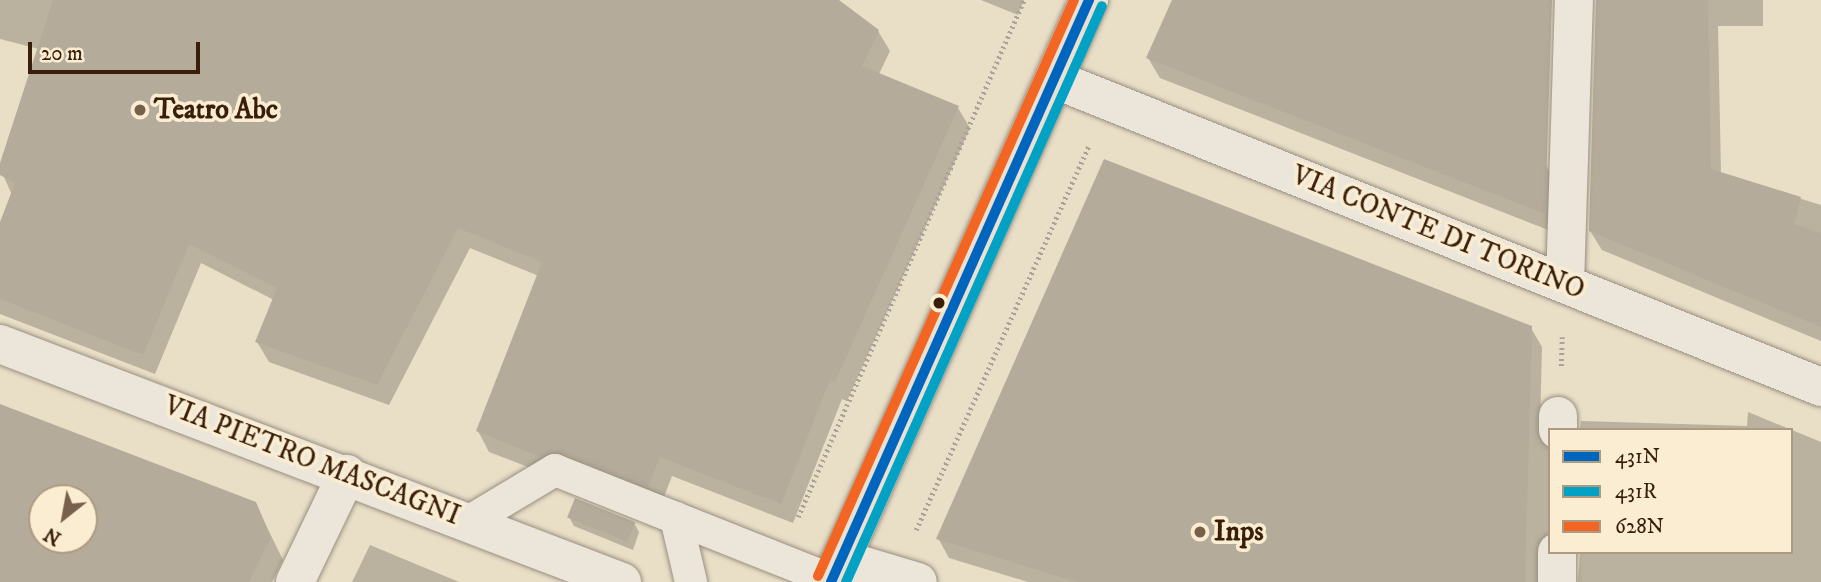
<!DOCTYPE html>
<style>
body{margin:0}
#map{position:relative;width:1821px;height:582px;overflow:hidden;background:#e9dec6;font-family:"IM FELL DW Pica",serif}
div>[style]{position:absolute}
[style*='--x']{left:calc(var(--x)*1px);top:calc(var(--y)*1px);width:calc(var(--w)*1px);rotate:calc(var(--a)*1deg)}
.shadow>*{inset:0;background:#0003}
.building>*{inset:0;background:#b5ab9b;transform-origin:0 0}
.path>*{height:4.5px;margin-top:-2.25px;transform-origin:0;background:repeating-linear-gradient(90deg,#aaa298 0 2px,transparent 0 5.5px)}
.roads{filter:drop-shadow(0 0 2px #998f80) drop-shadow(0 0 2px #998f80)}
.lane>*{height:32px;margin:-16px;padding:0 16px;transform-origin:16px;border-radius:16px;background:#ece6da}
.street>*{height:38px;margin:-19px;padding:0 19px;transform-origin:19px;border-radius:19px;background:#ece6da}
.primary>*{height:38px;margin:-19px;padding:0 19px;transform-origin:19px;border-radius:19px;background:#e9e2d4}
.bus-1>*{height:10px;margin:-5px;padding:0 5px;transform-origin:5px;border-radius:5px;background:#0065bd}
.bus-2>*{height:10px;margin:-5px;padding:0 5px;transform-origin:5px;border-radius:5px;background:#03a2c4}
.bus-3>*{height:10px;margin:-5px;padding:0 5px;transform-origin:5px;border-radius:5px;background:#f26522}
.dots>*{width:19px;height:19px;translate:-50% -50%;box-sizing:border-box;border:4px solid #faedd1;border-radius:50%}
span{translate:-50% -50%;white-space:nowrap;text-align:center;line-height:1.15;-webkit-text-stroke:7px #faedd1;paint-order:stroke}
.poi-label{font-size:28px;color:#391e0b;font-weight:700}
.left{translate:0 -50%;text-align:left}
.street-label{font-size:28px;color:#391e0b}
.legend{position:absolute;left:1548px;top:428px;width:245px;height:126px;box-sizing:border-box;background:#faedd1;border:2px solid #ad9a82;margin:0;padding:9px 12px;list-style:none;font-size:21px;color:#391e0b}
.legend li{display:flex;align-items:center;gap:14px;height:35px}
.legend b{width:35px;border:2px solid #ad9a82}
.north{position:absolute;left:28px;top:484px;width:70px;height:70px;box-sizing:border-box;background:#faedd1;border:2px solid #ad9a82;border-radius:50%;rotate:211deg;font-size:19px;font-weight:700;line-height:28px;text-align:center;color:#391e0b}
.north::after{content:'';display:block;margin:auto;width:24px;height:32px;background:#77614c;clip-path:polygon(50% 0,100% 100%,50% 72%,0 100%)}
.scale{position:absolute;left:28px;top:42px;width:172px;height:32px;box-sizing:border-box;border:4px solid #391e0b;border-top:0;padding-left:9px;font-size:21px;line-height:24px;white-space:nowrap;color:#391e0b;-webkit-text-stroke:5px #faedd1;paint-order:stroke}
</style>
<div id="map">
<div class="shadow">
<div style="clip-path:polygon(0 0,837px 0,878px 31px,890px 51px,879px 74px,958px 108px,970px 128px,847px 401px,842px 399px,793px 523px,672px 476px,660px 507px,554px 477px,489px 452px,478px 431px,539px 276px,470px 248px,389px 405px,269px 362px,257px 342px,274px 300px,201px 263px,155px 374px,0 314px,0 227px,12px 195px,0 168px,39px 49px,0 39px)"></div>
<div style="clip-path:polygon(981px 0,1024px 0,1018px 15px)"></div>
<div style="clip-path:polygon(1174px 0,1544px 0,1546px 165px,1557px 185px,1556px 233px,1160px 78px,1148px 58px)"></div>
<div style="clip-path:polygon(1619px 0,1763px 0,1763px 26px,1718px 26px,1721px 174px,1821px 205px,1821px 341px,1602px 250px,1590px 231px)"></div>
<div style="clip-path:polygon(1531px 328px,1542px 347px,1540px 427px,1550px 451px,1547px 582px,1028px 582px,949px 558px,938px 538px)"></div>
<div style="clip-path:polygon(evenodd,0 406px,255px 503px,283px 560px,272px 582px,0 582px,0 406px,42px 498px,84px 498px,84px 540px,42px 540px,42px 498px)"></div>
<div style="clip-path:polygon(1748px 412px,1821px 442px,1821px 582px,1578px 582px,1580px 552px,1791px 552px,1791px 430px,1580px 430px,1581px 421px,1747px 426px)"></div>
<div style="clip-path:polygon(569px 517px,634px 523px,639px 532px,633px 550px,574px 526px)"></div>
<div style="clip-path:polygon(370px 545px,459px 582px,352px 582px)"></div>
</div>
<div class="building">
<div style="clip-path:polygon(53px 0,839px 0,879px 30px,862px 66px,959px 106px,835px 382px,830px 380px,781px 504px,660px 457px,648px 487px,562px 453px,541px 457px,476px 431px,542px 262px,458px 228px,377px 385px,255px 342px,277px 288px,189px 244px,143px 355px,0 299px,0 222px,15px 183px,0 175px,0 163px)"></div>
<div style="clip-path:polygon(1172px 0,1552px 0,1545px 214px,1146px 58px)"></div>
<div style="clip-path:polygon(1596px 0,1708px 0,1711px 169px,1801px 197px,1794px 224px,1821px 233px,1821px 327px,1589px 231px)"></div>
<div style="clip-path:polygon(1104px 159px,1532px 326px,1525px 582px,1078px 582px,936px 539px)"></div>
<div style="clip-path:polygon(evenodd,0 404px,256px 502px,271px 537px,249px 582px,0 582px,0 404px,42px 498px,84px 498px,84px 540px,42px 540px,42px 498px)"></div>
<div style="left:575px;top:498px;width:65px;height:21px;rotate:22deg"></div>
</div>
<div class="path">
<div style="--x:1561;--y:366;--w:29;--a:-88"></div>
<div style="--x:798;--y:517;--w:564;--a:-66.39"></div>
<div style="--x:916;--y:530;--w:422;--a:-65.8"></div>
</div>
<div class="roads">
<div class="lane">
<div style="--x:676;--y:518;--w:66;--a:76.8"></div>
<div style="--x:470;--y:521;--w:99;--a:-31"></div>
<div style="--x:555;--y:470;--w:298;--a:21.7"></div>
</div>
<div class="street">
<div style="--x:1054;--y:79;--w:827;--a:21.88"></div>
<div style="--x:1565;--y:284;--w:284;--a:-88.2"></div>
<div style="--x:0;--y:344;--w:666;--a:20.94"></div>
<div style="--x:1558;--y:430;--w:14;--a:-90"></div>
<div style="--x:841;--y:559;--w:80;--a:16.6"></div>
<div style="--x:295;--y:582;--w:120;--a:-64.3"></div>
<div style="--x:1557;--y:582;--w:30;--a:-90"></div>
</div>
<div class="primary">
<div style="--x:831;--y:582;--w:637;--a:-66.09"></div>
</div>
</div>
<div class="bus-1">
<div style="--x:831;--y:582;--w:637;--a:-66.09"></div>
</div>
<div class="bus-2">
<div style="--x:846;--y:582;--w:630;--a:-66.04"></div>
</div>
<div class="bus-3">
<div style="--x:818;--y:576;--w:630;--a:-66.04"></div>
</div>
<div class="dots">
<div style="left:140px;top:110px;background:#77614c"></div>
<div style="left:939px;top:303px;background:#391e0b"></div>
<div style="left:1200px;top:532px;background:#77614c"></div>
</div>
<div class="poi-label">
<span class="left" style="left:154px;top:110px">Teatro Abc</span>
<span class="left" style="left:1214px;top:532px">Inps</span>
</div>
<div class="street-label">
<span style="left:1438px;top:233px;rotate:22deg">VIA CONTE DI TORINO</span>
<span style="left:312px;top:461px;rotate:21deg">VIA PIETRO MASCAGNI</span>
</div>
<ul class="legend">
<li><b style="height:9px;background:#0065bd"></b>431N</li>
<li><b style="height:9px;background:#03a2c4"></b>431R</li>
<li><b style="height:9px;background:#f26522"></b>628N</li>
</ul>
<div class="north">N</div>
<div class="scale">20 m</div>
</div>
